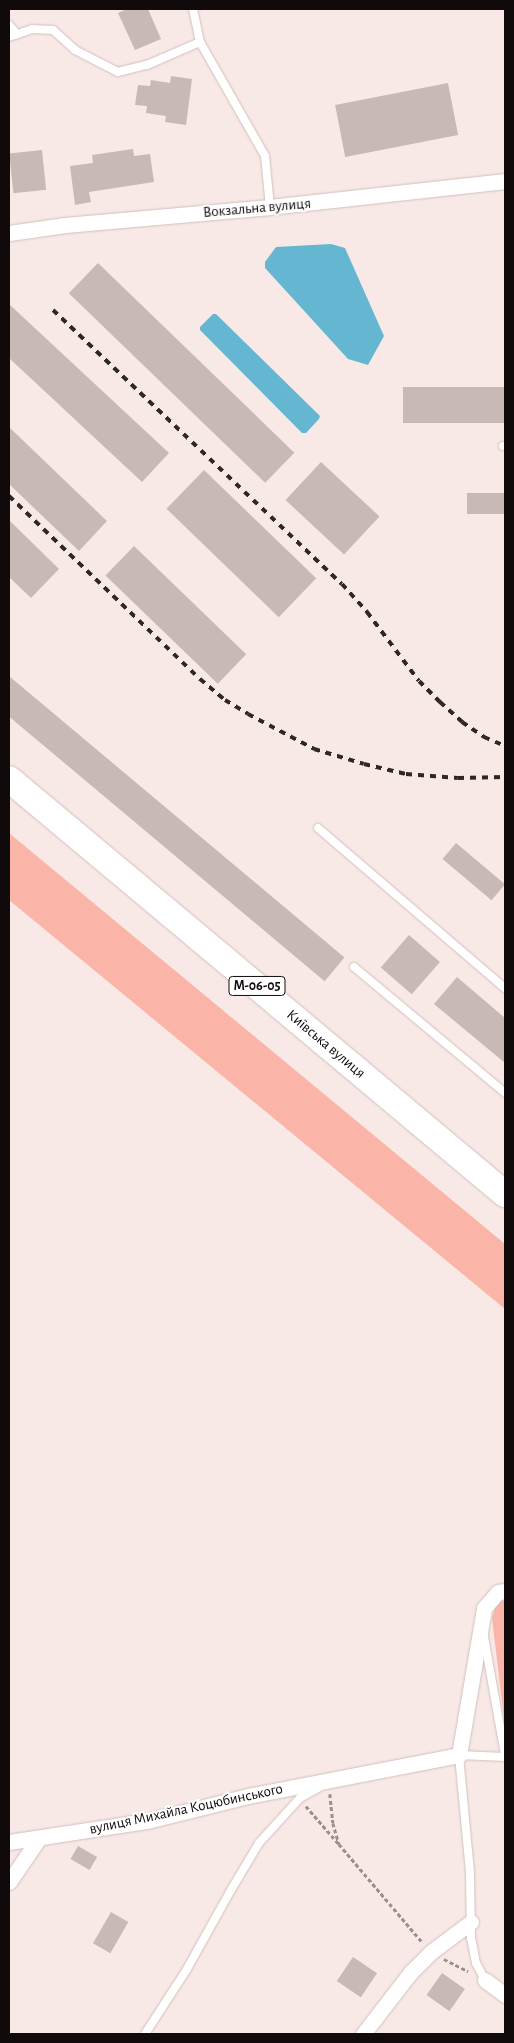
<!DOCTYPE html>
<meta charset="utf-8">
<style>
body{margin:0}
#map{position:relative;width:514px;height:2043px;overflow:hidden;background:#f9e9e6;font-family:"Alegreya Sans",sans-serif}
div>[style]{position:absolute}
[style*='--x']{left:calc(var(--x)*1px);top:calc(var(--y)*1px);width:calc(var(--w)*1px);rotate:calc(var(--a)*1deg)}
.green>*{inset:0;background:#fbb5a8}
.water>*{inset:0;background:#65b7d1}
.building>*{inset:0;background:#c8b9b6;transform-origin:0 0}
.path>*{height:2.5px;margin-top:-1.25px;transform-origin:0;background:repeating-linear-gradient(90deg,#9b8f8d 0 4px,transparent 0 6.5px)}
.roads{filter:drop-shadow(0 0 1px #d0c0bd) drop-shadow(0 0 1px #d0c0bd)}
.lane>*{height:8px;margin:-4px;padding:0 4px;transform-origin:4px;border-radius:4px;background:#fff}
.street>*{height:15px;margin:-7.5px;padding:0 7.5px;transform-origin:7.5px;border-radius:7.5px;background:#fff}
.highway>*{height:26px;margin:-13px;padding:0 13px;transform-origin:13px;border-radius:13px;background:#fff}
.rail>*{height:4px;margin-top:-2px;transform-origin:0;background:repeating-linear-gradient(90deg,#2d2726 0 6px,transparent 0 12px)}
span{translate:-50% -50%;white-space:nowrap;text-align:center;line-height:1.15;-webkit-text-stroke:4px #fff;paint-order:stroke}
.shield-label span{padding:1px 4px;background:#fff;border:1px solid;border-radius:4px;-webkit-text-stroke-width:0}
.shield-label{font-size:14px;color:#100b0a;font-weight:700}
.street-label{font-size:15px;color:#100b0a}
.frame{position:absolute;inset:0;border:10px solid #100b0a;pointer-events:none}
</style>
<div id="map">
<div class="green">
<div style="clip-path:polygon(9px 833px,505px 1244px,505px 1309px,9px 900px)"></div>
<div style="clip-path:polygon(505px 1600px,505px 1728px,492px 1618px,497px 1602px)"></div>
</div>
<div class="water">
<div style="clip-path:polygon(331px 244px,345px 248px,384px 336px,368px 365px,348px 359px,265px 268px,265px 262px,276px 247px)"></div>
<div style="clip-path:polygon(213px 314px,216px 314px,320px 416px,319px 419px,306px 433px,302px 433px,200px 330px,200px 327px)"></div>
</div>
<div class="building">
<div style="clip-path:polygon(127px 9px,148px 9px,161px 39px,135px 50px,118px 13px)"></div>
<div style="clip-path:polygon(171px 76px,192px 79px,186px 125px,165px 122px,166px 116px,146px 113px,147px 106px,135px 105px,138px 85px,150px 86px,151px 80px,170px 83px)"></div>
<div style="left:448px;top:83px;width:53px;height:115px;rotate:79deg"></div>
<div style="clip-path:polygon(133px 149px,134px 156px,150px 154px,154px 182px,89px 192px,91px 202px,75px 205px,70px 166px,93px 163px,92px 155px)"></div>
<div style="left:42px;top:150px;width:40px;height:33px;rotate:84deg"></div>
<div style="left:98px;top:263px;width:273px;height:42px;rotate:44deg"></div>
<div style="clip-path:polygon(9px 304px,169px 453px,142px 482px,9px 358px)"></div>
<div style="left:505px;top:387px;width:36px;height:102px;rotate:90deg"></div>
<div style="clip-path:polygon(9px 427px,107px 521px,79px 551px,9px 484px)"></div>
<div style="left:321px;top:462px;width:80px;height:52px;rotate:43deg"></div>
<div style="left:204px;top:470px;width:156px;height:54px;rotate:44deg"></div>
<div style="left:505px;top:493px;width:21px;height:38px;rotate:90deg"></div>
<div style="clip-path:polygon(9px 520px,59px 569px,31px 598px,9px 577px)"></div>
<div style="left:134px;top:546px;width:156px;height:41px;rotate:44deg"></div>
<div style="left:9px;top:676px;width:438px;height:31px;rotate:40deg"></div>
<div style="left:456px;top:843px;width:64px;height:21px;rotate:40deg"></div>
<div style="left:409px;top:935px;width:41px;height:43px;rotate:41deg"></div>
<div style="clip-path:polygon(457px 977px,505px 1018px,505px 1063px,434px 1004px)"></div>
<div style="left:78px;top:1846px;width:22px;height:15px;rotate:30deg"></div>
<div style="left:111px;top:1912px;width:20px;height:36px;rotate:30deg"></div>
<div style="left:353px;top:1957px;width:29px;height:29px;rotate:34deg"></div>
<div style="left:442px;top:1973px;width:28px;height:27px;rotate:35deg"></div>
</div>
<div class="path">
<div style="--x:330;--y:1794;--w:29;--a:84"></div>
<div style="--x:333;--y:1823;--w:22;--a:74"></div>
<div style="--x:339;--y:1844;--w:128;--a:49.7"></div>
<div style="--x:306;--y:1806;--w:49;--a:49.1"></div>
<div style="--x:444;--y:1959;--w:27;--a:27"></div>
</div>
<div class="roads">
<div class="lane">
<div style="--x:193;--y:9;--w:34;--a:78"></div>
<div style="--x:200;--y:42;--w:131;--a:60.3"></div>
<div style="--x:265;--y:156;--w:51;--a:84.4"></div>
<div style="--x:9;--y:25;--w:12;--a:48"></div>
<div style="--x:9;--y:37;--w:24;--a:-19"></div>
<div style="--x:32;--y:29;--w:21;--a:3"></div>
<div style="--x:53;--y:30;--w:30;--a:42"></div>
<div style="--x:75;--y:50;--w:48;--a:27.1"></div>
<div style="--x:118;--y:72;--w:30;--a:-14"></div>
<div style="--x:147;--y:65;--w:58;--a:-23.5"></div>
<div style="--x:503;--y:446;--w:2;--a:0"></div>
<div style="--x:318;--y:828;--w:246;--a:40.6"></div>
<div style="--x:354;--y:967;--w:197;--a:39.8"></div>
<div style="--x:484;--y:1637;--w:120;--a:79.9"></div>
<div style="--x:485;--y:1980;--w:19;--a:-118"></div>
<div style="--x:476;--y:1963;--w:25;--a:-101"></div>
<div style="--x:471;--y:1938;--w:66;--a:-90.9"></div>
<div style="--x:470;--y:1872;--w:118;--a:-95.4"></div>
<div style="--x:459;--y:1755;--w:46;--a:2.5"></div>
<div style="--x:145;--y:2034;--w:77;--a:-57.1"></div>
<div style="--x:187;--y:1969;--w:90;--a:-60.9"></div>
<div style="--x:231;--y:1890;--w:55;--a:-59.2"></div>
<div style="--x:259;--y:1843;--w:61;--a:-47.7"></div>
<div style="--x:300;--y:1798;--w:23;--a:-29"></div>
</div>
<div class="street">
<div style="--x:9;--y:233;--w:57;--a:-8.1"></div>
<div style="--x:65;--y:225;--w:206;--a:-5"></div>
<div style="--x:270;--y:207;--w:236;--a:-6.3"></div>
<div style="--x:9;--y:1842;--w:140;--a:-8.7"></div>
<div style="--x:147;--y:1821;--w:104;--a:-13.9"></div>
<div style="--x:248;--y:1796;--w:215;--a:-11"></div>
<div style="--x:459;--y:1755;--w:149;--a:-80.3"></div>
<div style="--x:484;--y:1608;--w:21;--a:-49"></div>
<div style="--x:498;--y:1592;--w:7;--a:-8"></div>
<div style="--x:9;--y:1882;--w:53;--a:-55.7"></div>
<div style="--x:485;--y:1980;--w:25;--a:37"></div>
<div style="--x:363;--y:2034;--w:78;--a:-52.3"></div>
<div style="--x:411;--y:1972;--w:28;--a:-45"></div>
<div style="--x:431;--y:1952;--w:50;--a:-36.9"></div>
</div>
<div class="highway">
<div style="--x:9;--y:779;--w:647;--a:39.92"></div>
</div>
</div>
<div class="rail">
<div style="--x:53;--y:310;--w:398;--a:43.5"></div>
<div style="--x:342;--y:584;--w:38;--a:48"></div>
<div style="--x:367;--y:612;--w:86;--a:53"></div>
<div style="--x:419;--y:681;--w:30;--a:45"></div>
<div style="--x:440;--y:702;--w:30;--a:42"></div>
<div style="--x:462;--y:722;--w:27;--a:34"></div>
<div style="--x:484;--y:737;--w:23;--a:23"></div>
<div style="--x:9;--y:496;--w:265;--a:43.8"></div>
<div style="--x:200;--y:679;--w:33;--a:40"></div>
<div style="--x:225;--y:700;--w:27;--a:31"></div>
<div style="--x:248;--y:714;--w:75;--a:27.9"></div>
<div style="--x:314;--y:749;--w:52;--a:16.7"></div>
<div style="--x:364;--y:764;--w:43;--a:13.4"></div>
<div style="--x:406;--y:774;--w:52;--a:4.4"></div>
<div style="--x:458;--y:778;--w:47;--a:-1.2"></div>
</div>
<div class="shield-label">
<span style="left:257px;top:986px">М-06-05</span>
</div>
<div class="street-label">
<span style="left:257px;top:208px;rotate:-5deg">Вокзальна вулиця</span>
<span style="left:326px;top:1044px;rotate:40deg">Київська вулиця</span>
<span style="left:186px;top:1809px;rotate:-12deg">вулиця Михайла Коцюбинського</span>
</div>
<div class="frame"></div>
</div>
